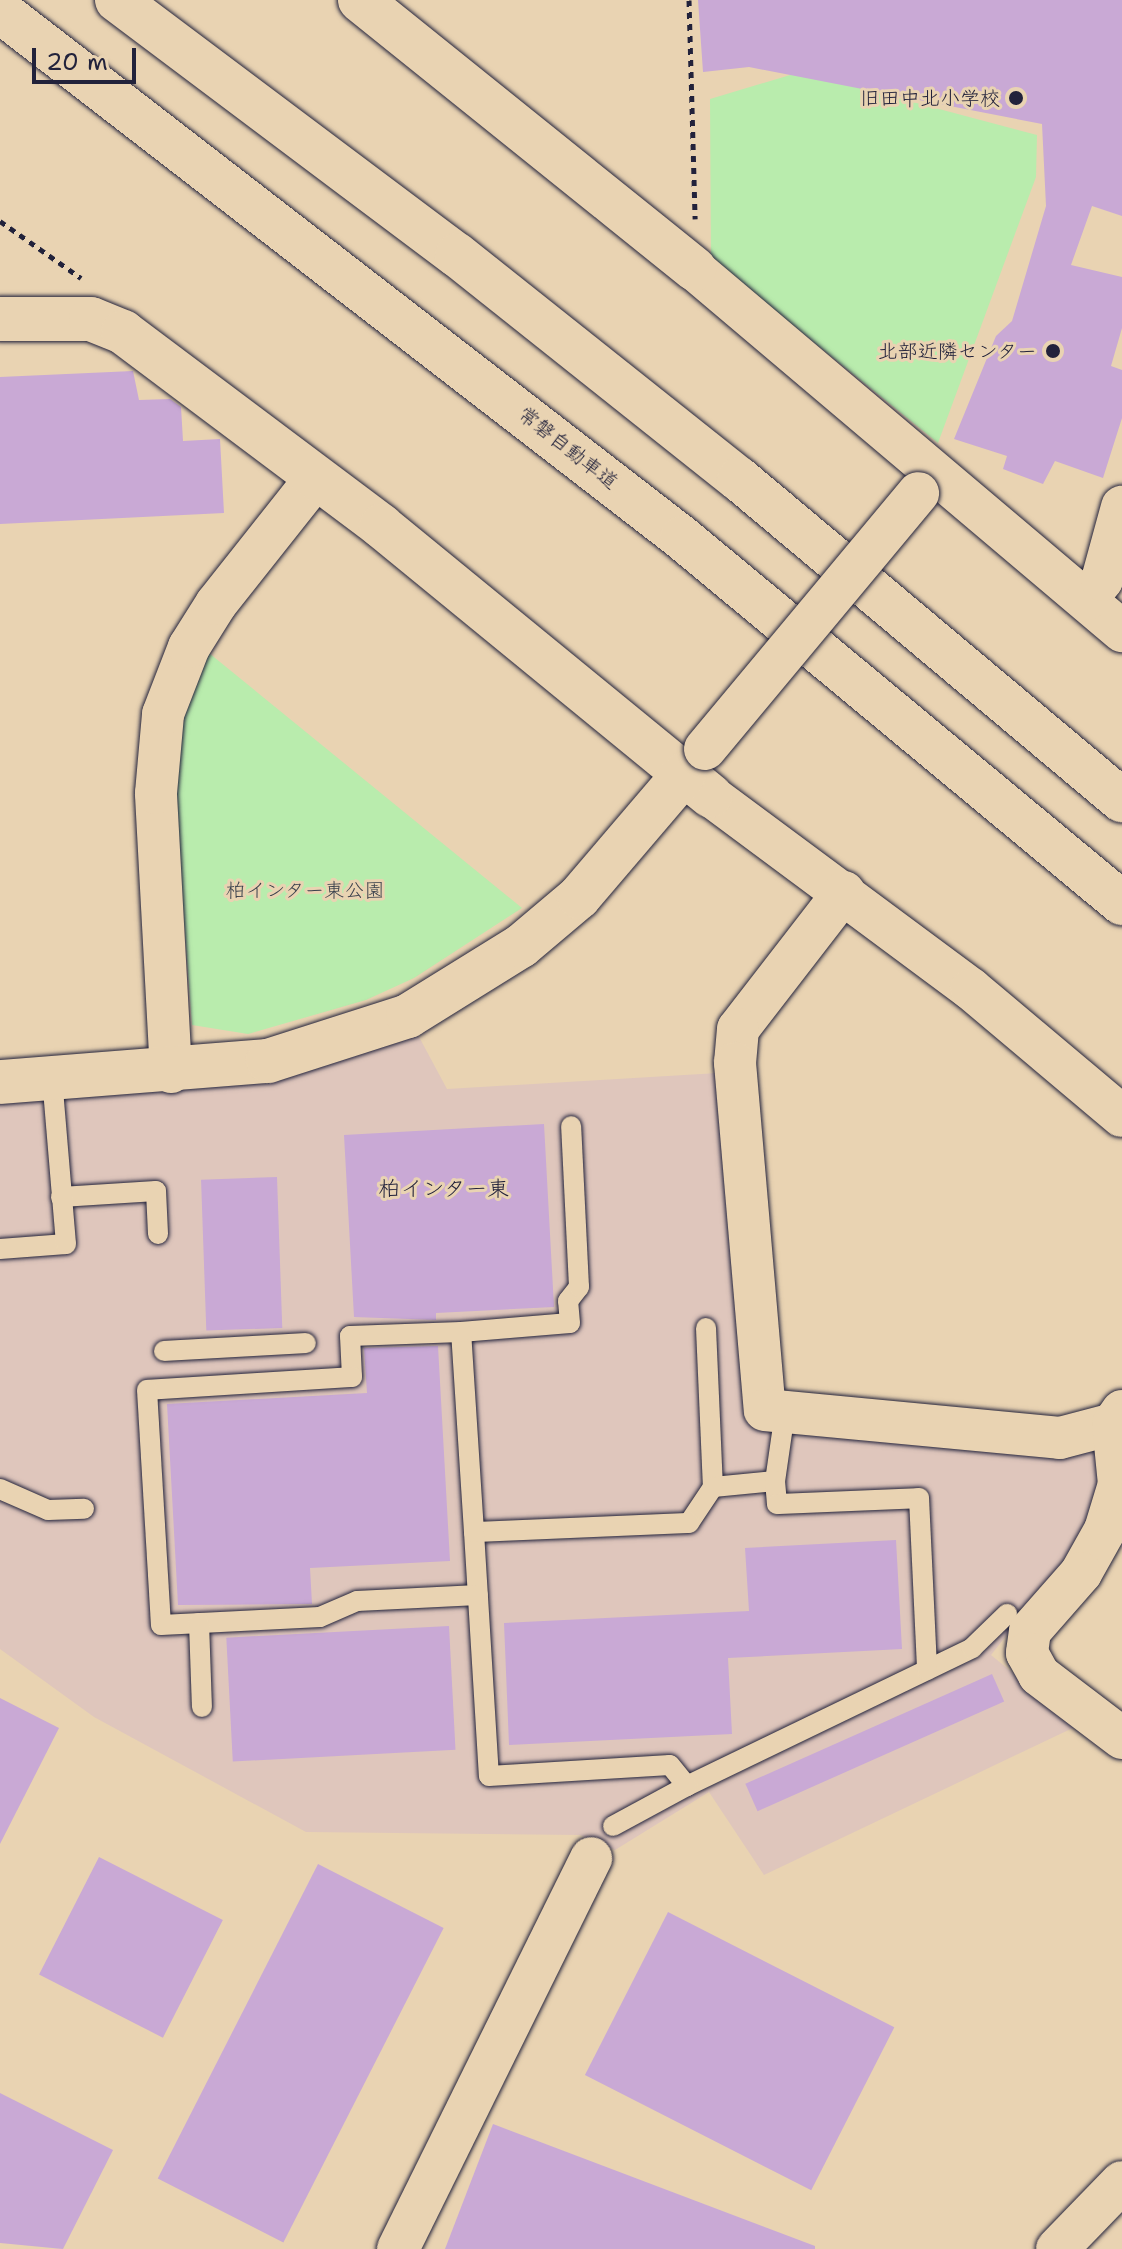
<!DOCTYPE html>
<meta charset="utf-8">
<style>
body{margin:0}
#map{position:relative;width:1122px;height:2249px;overflow:hidden;background:#e9d3b2;font-family:"Shantell Sans","Klee One",sans-serif}
div>[style]{position:absolute}
[style*='--x']{left:calc(var(--x)*1px);top:calc(var(--y)*1px);width:calc(var(--w)*1px);rotate:calc(var(--a)*1deg)}
.built>*{inset:0;background:#dfc6bc}
.green>*{inset:0;background:#b9ecad}
.building>*{inset:0;background:#c9a9d5;transform-origin:0 0}
.path>*{height:5px;margin-top:-2.5px;transform-origin:0;background:repeating-linear-gradient(90deg,#22223b 0 6px,transparent 0 12px)}
.roads{filter:drop-shadow(0 0 2px #22223b) drop-shadow(0 0 2px #22223b)}
.service>*{height:20px;margin:-10px;padding:0 10px;transform-origin:10px;border-radius:10px;background:#e9d3b2}
.minor>*{height:42px;margin:-21px;padding:0 21px;transform-origin:21px;border-radius:21px;background:#e9d3b2}
.tertiary>*{height:44px;margin:-22px;padding:0 22px;transform-origin:22px;border-radius:22px;background:#e9d3b2}
.motorway>*{height:44px;margin:-22px;padding:0 22px;transform-origin:22px;border-radius:22px;background:#e9d3b2}
.bridges{filter:drop-shadow(0 0 2px #22223b) drop-shadow(0 0 2px #22223b)}
.minor-bridge>*{height:42px;margin:-21px;padding:0 21px;transform-origin:21px;border-radius:21px;background:#e9d3b2}
.dots>*{width:22px;height:22px;translate:-50% -50%;box-sizing:border-box;border:4px solid #e9d3b2;border-radius:50%}
span{translate:-50% -50%;white-space:nowrap;text-align:center;line-height:1.15;-webkit-text-stroke:6px #e9d3b2;paint-order:stroke}
.poi-label{font-size:20px;color:#22223b}
.right{translate:-100% -50%;text-align:right}
.street-label{font-size:20px;color:#22223b}
.park-label{font-size:20px;color:#39404c}
.neighbourhood-label{font-size:22px;color:#22223b}
.scale{position:absolute;left:32px;top:48px;width:104px;height:36px;box-sizing:border-box;border:4px solid #22223b;border-top:0;padding-left:10px;font-size:24px;line-height:28px;white-space:nowrap;color:#22223b;-webkit-text-stroke:6px #e9d3b2;paint-order:stroke}
</style>
<div id="map">
<div class="built">
<div style="clip-path:polygon(418px 1035px,447px 1089px,718px 1073px,749px 1421px,1093px 1448px,1106px 1462px,1088px 1532px,991px 1655px,1077px 1726px,764px 1875px,709px 1792px,615px 1850px,580px 1835px,306px 1832px,94px 1717px,0 1649px,0 1097px)"></div>
</div>
<div class="green">
<div style="clip-path:polygon(800px 72px,1037px 135px,1036px 177px,938px 443px,711px 259px,710px 99px)"></div>
<div style="clip-path:polygon(204px 649px,522px 908px,414px 978px,366px 1000px,248px 1034px,192px 1025px,175px 805px,181px 714px)"></div>
</div>
<div class="building">
<div style="clip-path:polygon(698px 0,1122px 0,1122px 216px,1092px 206px,1071px 265px,1122px 277px,1122px 328px,1111px 366px,1122px 370px,1122px 418px,1103px 478px,1055px 461px,1043px 484px,1003px 469px,1007px 456px,954px 439px,996px 336px,1012px 321px,1046px 206px,1042px 124px,749px 67px,703px 72px)"></div>
<div style="clip-path:polygon(133px 371px,139px 400px,170px 399px,181px 407px,183px 441px,220px 439px,224px 513px,0 524px,0 377px)"></div>
<div style="clip-path:polygon(544px 1124px,554px 1307px,436px 1313px,436px 1320px,354px 1317px,344px 1135px)"></div>
<div style="left:277px;top:1177px;width:151px;height:76px;rotate:88deg"></div>
<div style="clip-path:polygon(438px 1346px,450px 1561px,310px 1568px,312px 1604px,178px 1605px,167px 1404px,367px 1393px,364px 1348px)"></div>
<div style="clip-path:polygon(896px 1540px,902px 1649px,728px 1658px,732px 1734px,509px 1745px,504px 1623px,749px 1611px,745px 1548px)"></div>
<div style="left:449px;top:1626px;width:124px;height:223px;rotate:87deg"></div>
<div style="left:992px;top:1674px;width:30px;height:270px;rotate:66deg"></div>
<div style="clip-path:polygon(0 1698px,59px 1728px,0 1844px)"></div>
<div style="left:99px;top:1857px;width:139px;height:132px;rotate:27deg"></div>
<div style="left:318px;top:1864px;width:141px;height:353px;rotate:27deg"></div>
<div style="left:668px;top:1912px;width:254px;height:183px;rotate:27deg"></div>
<div style="clip-path:polygon(0 2093px,113px 2150px,63px 2249px,0 2243px)"></div>
<div style="clip-path:polygon(493px 2124px,815px 2246px,815px 2249px,445px 2249px)"></div>
</div>
<div class="path">
<div style="--x:689;--y:0;--w:219;--a:88.4"></div>
<div style="--x:0;--y:221;--w:99;--a:35.1"></div>
</div>
<div class="roads">
<div class="service">
<div style="--x:61;--y:1197;--w:95;--a:-3.6"></div>
<div style="--x:156;--y:1191;--w:43;--a:87.3"></div>
<div style="--x:0;--y:1249;--w:66;--a:-4.3"></div>
<div style="--x:66;--y:1244;--w:166;--a:-94.8"></div>
<div style="--x:706;--y:1328;--w:159;--a:87.5"></div>
<div style="--x:461;--y:1332;--w:109;--a:-4.7"></div>
<div style="--x:570;--y:1323;--w:22;--a:-95"></div>
<div style="--x:568;--y:1301;--w:18;--a:-52"></div>
<div style="--x:579;--y:1287;--w:161;--a:-92.8"></div>
<div style="--x:164;--y:1351;--w:142;--a:-3.2"></div>
<div style="--x:785;--y:1412;--w:70;--a:98.2"></div>
<div style="--x:775;--y:1481;--w:62;--a:174.5"></div>
<div style="--x:713;--y:1487;--w:43;--a:123.7"></div>
<div style="--x:689;--y:1523;--w:215;--a:177.6"></div>
<div style="--x:474;--y:1532;--w:244;--a:86.5"></div>
<div style="--x:489;--y:1776;--w:181;--a:-3.5"></div>
<div style="--x:670;--y:1765;--w:27;--a:51"></div>
<div style="--x:687;--y:1786;--w:317;--a:-25.8"></div>
<div style="--x:972;--y:1648;--w:49;--a:-44.2"></div>
<div style="--x:775;--y:1481;--w:23;--a:85"></div>
<div style="--x:777;--y:1504;--w:142;--a:-2.4"></div>
<div style="--x:919;--y:1498;--w:172;--a:87.3"></div>
<div style="--x:0;--y:1489;--w:52;--a:23.6"></div>
<div style="--x:48;--y:1510;--w:36;--a:-2"></div>
<div style="--x:474;--y:1532;--w:200;--a:-93.7"></div>
<div style="--x:461;--y:1332;--w:111;--a:177.9"></div>
<div style="--x:350;--y:1336;--w:41;--a:87.2"></div>
<div style="--x:352;--y:1377;--w:205;--a:176.4"></div>
<div style="--x:147;--y:1390;--w:235;--a:86.6"></div>
<div style="--x:161;--y:1625;--w:159;--a:-2.9"></div>
<div style="--x:320;--y:1617;--w:40;--a:-23.4"></div>
<div style="--x:357;--y:1601;--w:121;--a:-2.8"></div>
<div style="--x:199;--y:1623;--w:84;--a:88"></div>
<div style="--x:613;--y:1826;--w:84;--a:-28.4"></div>
</div>
<div class="minor">
<div style="--x:694;--y:269;--w:561;--a:40.22"></div>
<div style="--x:1087;--y:599;--w:24;--a:-52"></div>
<div style="--x:1102;--y:580;--w:76;--a:-74.7"></div>
<div style="--x:711;--y:796;--w:324;--a:36.6"></div>
<div style="--x:971;--y:989;--w:197;--a:40.1"></div>
<div style="--x:844;--y:892;--w:173;--a:127.7"></div>
<div style="--x:738;--y:1029;--w:34;--a:95"></div>
<div style="--x:735;--y:1063;--w:348;--a:85.1"></div>
<div style="--x:765;--y:1410;--w:296;--a:5.4"></div>
<div style="--x:1060;--y:1438;--w:55;--a:-14.8"></div>
<div style="--x:1113;--y:1424;--w:16;--a:-55"></div>
<div style="--x:171;--y:1072;--w:279;--a:-93.1"></div>
<div style="--x:156;--y:793;--w:79;--a:-84.9"></div>
<div style="--x:163;--y:714;--w:72;--a:-68.8"></div>
<div style="--x:189;--y:647;--w:51;--a:-57.9"></div>
<div style="--x:216;--y:604;--w:161;--a:-51.6"></div>
<div style="--x:1113;--y:1424;--w:60;--a:84.3"></div>
<div style="--x:1119;--y:1484;--w:48;--a:106.9"></div>
<div style="--x:1105;--y:1530;--w:49;--a:119.2"></div>
<div style="--x:1081;--y:1573;--w:77;--a:131.3"></div>
<div style="--x:1030;--y:1631;--w:22;--a:98"></div>
<div style="--x:1027;--y:1653;--w:25;--a:61"></div>
<div style="--x:1039;--y:1675;--w:104;--a:37.2"></div>
<div style="--x:398;--y:2249;--w:436;--a:-63.7"></div>
<div style="--x:1057;--y:2249;--w:93;--a:-45.9"></div>
</div>
<div class="tertiary">
<div style="--x:360;--y:0;--w:429;--a:38.8"></div>
<div style="--x:0;--y:319;--w:91;--a:0"></div>
<div style="--x:91;--y:319;--w:35;--a:22"></div>
<div style="--x:123;--y:332;--w:323;--a:36.9"></div>
<div style="--x:381;--y:526;--w:426;--a:39.3"></div>
<div style="--x:0;--y:1082;--w:269;--a:-4.5"></div>
<div style="--x:268;--y:1061;--w:147;--a:-17.8"></div>
<div style="--x:408;--y:1016;--w:133;--a:-31.8"></div>
<div style="--x:521;--y:946;--w:76;--a:-40.2"></div>
<div style="--x:579;--y:897;--w:162;--a:-49.5"></div>
</div>
<div class="motorway">
<div style="--x:117;--y:0;--w:425;--a:36.9"></div>
<div style="--x:457;--y:255;--w:360;--a:38.5"></div>
<div style="--x:739;--y:479;--w:500;--a:40"></div>
<div style="--x:0;--y:11;--w:862;--a:37.69"></div>
<div style="--x:682;--y:538;--w:572;--a:39.68"></div>
</div>
</div>
<div class="bridges">
<div class="minor-bridge">
<div style="--x:705;--y:749;--w:333;--a:-50.2"></div>
</div>
</div>
<div class="dots">
<div style="left:1016px;top:98px;background:#22223b"></div>
<div style="left:1053px;top:351px;background:#22223b"></div>
</div>
<div class="poi-label">
<span class="right" style="left:1000px;top:98px">旧田中北小学校</span>
<span class="right" style="left:1037px;top:351px">北部近隣センター</span>
</div>
<div class="street-label">
<span style="left:568px;top:448px;rotate:38deg">常磐自動車道</span>
</div>
<div class="park-label">
<span style="left:305px;top:890px">柏インター東公園</span>
</div>
<div class="neighbourhood-label">
<span style="left:444px;top:1189px">柏インター東</span>
</div>
<div class="scale">20 m</div>
</div>
